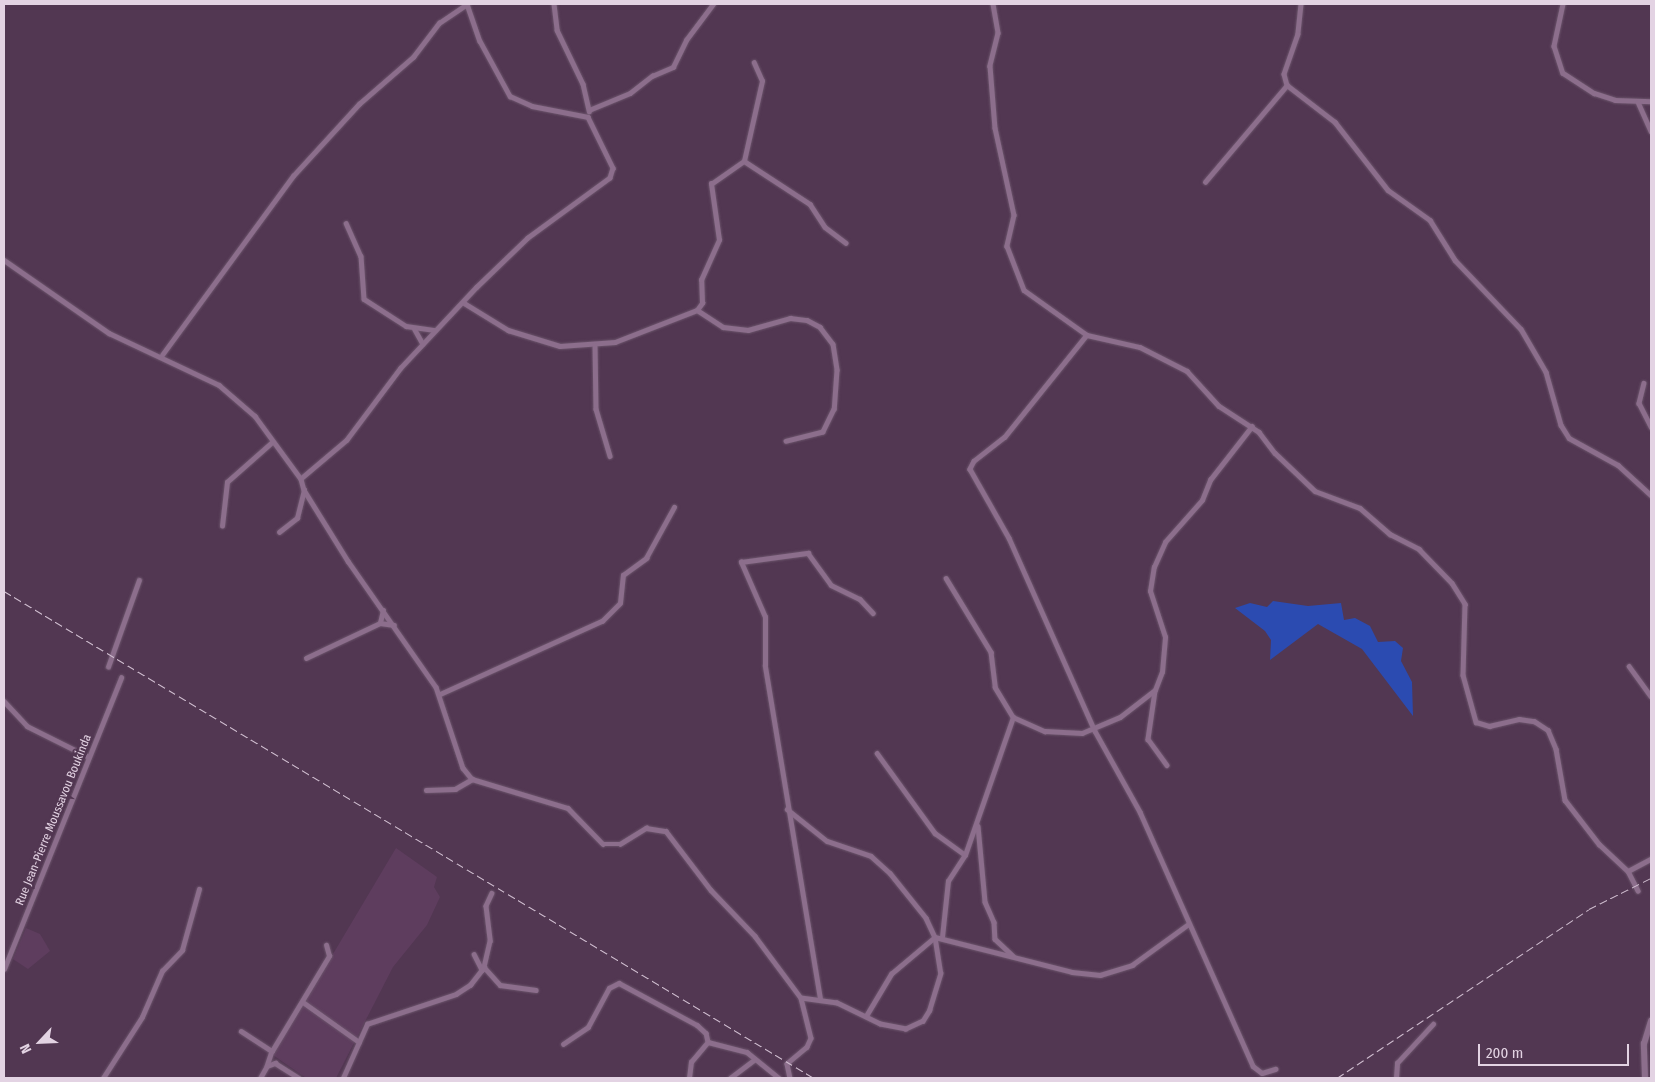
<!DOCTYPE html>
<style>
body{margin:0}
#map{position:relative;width:1655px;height:1082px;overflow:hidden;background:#523752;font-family:"Fira Sans Condensed",sans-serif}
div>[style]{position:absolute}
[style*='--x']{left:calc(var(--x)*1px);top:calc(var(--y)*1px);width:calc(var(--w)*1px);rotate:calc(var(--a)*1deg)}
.built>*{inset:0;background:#5e3d5e}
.water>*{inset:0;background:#2b4bb1}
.roads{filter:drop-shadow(0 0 1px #6b546b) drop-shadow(0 0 1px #6b546b)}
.minor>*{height:4.5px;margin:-2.25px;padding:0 2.25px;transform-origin:2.25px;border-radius:2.25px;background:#8c6e8c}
.tertiary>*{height:5.5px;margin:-2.75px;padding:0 2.75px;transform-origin:2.75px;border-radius:2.75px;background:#8c6e8c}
.rail>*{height:1px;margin-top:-0.5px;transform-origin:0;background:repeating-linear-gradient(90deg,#d1bfd1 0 8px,transparent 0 12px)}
span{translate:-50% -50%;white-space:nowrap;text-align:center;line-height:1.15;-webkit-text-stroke:5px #523752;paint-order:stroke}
.street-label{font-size:12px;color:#e3d3e3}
.frame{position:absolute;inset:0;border:5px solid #e3d3e3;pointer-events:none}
.north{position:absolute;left:15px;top:1017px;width:50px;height:50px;-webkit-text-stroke:4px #523752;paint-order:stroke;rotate:245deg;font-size:14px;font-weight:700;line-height:20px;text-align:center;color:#e3d3e3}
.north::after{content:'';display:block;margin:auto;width:18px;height:22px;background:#e3d3e3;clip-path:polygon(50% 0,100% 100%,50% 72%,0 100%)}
.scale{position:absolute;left:1478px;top:1044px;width:151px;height:22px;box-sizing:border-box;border:2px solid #e3d3e3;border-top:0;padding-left:6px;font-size:15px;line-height:18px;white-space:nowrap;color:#e3d3e3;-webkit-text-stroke:4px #523752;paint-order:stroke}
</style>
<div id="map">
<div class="built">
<div style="clip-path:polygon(396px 848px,437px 877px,434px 887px,440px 897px,427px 925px,393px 967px,336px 1078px,306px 1078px,273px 1055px)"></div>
<div style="clip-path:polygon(26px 928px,40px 934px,50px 951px,28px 969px,13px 959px)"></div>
</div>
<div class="water">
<div style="clip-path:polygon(1273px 601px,1308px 606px,1341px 603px,1344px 620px,1355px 618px,1370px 626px,1378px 642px,1395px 641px,1403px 648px,1401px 661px,1412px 682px,1413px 716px,1362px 649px,1318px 624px,1270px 660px,1271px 640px,1265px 631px,1235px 608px,1250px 603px,1267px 607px)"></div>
</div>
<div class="roads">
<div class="minor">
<div style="--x:554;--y:4;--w:26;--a:83"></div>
<div style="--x:557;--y:30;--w:60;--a:64.3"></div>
<div style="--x:583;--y:84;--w:28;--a:77"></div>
<div style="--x:993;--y:4;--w:29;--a:80"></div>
<div style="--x:998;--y:33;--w:34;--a:104"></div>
<div style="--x:990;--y:66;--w:62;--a:85.4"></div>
<div style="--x:995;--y:128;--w:89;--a:77.7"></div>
<div style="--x:1014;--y:215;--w:32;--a:103"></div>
<div style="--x:1007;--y:246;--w:47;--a:68.9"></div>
<div style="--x:1024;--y:290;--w:77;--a:35.5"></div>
<div style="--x:1087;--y:335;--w:54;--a:12.8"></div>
<div style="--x:1140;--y:347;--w:53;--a:27.1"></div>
<div style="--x:1187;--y:371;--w:47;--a:47.6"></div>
<div style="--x:1219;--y:406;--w:48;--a:33"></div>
<div style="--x:1259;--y:432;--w:26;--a:53"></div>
<div style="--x:1275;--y:453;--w:55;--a:43.5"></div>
<div style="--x:1315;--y:491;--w:48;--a:20.7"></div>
<div style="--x:1360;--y:508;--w:40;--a:41"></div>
<div style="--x:1390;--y:534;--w:33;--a:27"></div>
<div style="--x:1419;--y:549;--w:47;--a:45.9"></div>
<div style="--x:1452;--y:583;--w:25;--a:58"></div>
<div style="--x:1465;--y:604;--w:71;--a:91.6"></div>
<div style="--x:1463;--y:675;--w:49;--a:74.5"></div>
<div style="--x:1476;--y:722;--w:14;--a:17"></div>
<div style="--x:1489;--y:726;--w:31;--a:-13"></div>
<div style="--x:1519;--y:719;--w:15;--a:8"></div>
<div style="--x:1534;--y:721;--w:17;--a:33"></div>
<div style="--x:1548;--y:730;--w:21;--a:67"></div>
<div style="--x:1556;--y:749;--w:52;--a:80"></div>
<div style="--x:1565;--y:800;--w:56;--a:52.3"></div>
<div style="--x:1599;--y:844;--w:40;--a:43"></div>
<div style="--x:1628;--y:871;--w:22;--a:63"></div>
<div style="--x:1301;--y:4;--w:30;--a:96"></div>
<div style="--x:1298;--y:34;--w:42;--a:109.3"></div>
<div style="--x:1284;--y:74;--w:11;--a:75"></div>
<div style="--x:1287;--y:85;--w:61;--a:37.6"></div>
<div style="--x:1335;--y:122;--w:86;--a:52.1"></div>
<div style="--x:1388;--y:190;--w:52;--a:35.5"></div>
<div style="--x:1430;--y:220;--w:47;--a:58"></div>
<div style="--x:1455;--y:260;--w:95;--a:46.3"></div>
<div style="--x:1521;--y:329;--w:50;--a:59.8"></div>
<div style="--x:1546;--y:372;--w:55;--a:74.2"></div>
<div style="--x:1561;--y:425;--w:15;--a:58"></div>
<div style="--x:1569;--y:438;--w:56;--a:28.9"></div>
<div style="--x:1618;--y:465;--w:45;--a:42.3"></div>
<div style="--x:1563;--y:4;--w:43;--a:102.1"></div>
<div style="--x:1554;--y:46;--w:28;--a:72"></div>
<div style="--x:1563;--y:73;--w:37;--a:33"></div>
<div style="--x:1594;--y:93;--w:22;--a:18"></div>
<div style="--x:1615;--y:100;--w:36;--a:2"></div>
<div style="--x:1638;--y:102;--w:32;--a:66"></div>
<div style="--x:589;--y:110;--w:44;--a:-22.5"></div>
<div style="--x:630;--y:93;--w:28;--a:-38"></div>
<div style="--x:652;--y:76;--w:23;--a:-23"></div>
<div style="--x:673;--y:67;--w:30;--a:-64"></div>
<div style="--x:686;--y:40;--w:45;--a:-53.1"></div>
<div style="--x:744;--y:161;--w:79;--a:33.1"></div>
<div style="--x:810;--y:204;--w:27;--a:57"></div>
<div style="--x:825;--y:227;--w:26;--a:37"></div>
<div style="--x:1205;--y:182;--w:127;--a:-49.8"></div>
<div style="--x:346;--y:223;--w:36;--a:66"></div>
<div style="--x:361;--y:256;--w:43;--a:86"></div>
<div style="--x:364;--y:299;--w:50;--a:32.7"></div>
<div style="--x:406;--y:326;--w:29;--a:8"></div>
<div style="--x:4;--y:260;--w:128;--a:34.8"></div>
<div style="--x:109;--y:333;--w:122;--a:25.3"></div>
<div style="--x:219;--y:385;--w:48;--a:40.7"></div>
<div style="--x:255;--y:416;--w:78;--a:53.9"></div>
<div style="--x:301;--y:479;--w:11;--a:75"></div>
<div style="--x:304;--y:490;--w:84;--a:58.2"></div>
<div style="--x:348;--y:561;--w:154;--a:55.1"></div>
<div style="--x:436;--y:687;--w:85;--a:71.6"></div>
<div style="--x:463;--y:768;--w:14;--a:51"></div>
<div style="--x:472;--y:779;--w:100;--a:16.8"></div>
<div style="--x:568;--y:808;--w:50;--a:45.8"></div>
<div style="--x:603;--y:844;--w:17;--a:0"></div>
<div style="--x:620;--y:844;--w:31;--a:-32"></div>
<div style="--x:646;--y:828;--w:20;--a:9"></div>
<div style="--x:666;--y:831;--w:74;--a:52.7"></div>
<div style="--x:711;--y:890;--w:64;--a:46.3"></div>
<div style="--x:755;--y:936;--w:77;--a:53.4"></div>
<div style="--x:801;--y:998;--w:41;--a:76"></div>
<div style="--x:811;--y:1038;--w:10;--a:114"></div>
<div style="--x:807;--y:1047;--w:26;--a:140"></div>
<div style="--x:787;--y:1064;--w:14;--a:78"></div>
<div style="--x:464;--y:303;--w:52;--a:31.5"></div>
<div style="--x:508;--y:330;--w:54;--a:17.1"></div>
<div style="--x:560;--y:346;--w:55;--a:-4.2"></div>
<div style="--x:615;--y:342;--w:88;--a:-21.3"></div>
<div style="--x:697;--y:310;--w:31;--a:33"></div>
<div style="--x:723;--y:327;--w:25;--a:7"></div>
<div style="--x:748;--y:330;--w:44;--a:-15.9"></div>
<div style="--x:790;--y:318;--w:17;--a:7"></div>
<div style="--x:807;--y:320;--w:15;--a:28"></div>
<div style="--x:820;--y:327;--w:21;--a:53"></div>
<div style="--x:833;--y:344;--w:26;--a:81"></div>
<div style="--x:837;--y:370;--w:39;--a:94"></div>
<div style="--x:834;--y:409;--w:25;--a:116"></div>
<div style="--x:823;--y:432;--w:38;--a:166"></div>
<div style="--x:697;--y:310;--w:9;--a:-54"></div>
<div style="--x:702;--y:303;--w:23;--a:-92"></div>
<div style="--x:701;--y:280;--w:44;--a:-65.8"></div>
<div style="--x:719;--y:240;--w:57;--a:-98.1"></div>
<div style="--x:711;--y:184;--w:40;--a:-34.9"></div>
<div style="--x:744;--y:161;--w:82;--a:-77.3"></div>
<div style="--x:762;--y:81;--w:20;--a:-114"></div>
<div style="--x:414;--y:328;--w:18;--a:61"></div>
<div style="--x:1087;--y:335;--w:131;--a:128.8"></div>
<div style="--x:1005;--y:437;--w:39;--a:142"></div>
<div style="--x:974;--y:461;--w:9;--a:117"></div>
<div style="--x:970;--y:469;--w:79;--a:60.5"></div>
<div style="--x:1009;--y:538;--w:211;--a:66"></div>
<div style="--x:1095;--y:731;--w:93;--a:60.9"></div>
<div style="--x:1140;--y:812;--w:278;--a:66"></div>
<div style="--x:1253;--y:1066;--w:11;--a:38"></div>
<div style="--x:1262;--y:1073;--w:14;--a:-17"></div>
<div style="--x:595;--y:345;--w:64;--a:89.1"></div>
<div style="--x:596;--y:409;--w:49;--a:73.4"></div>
<div style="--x:162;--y:355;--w:222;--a:-53.8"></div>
<div style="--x:293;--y:176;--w:98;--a:-47.5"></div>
<div style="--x:359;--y:104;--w:72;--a:-41"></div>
<div style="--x:413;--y:57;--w:43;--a:-52.6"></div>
<div style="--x:439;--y:23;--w:34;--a:-34"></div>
<div style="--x:467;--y:4;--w:39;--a:71"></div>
<div style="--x:480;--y:41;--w:63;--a:61.4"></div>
<div style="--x:510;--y:96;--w:24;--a:24"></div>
<div style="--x:532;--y:106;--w:57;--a:11.1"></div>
<div style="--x:588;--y:117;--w:57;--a:63.9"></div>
<div style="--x:613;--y:168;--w:10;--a:107"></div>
<div style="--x:610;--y:178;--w:102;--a:143.8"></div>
<div style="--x:528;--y:238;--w:71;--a:136.1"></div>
<div style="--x:477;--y:287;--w:111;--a:133.2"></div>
<div style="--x:401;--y:368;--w:90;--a:126.9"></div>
<div style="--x:347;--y:440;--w:60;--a:139.7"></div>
<div style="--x:1644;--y:383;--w:21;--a:104"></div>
<div style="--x:1639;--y:403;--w:27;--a:63"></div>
<div style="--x:222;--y:526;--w:44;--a:-83.5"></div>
<div style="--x:227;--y:482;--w:60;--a:-41.6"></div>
<div style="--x:279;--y:532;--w:23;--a:-38"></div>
<div style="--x:297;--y:518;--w:29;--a:-76"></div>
<div style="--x:946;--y:578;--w:87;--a:58.7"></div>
<div style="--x:991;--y:652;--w:35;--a:83"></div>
<div style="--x:995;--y:687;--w:35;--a:59"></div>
<div style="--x:380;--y:623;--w:13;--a:-77"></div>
<div style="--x:306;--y:658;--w:82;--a:-25.3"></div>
<div style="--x:380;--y:623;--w:14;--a:8"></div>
<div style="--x:1629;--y:666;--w:37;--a:54"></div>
<div style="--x:108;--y:667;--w:92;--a:-70.4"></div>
<div style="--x:1155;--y:691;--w:49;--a:98.3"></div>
<div style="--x:1148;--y:739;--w:32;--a:54"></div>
<div style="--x:440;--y:694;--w:178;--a:-24.3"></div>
<div style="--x:602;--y:621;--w:25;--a:-45"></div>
<div style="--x:620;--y:603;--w:28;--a:-84"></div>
<div style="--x:623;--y:575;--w:29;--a:-36"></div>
<div style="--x:646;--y:558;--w:58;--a:-61.2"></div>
<div style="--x:4;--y:701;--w:34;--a:47"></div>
<div style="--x:27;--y:726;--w:69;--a:26.6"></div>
<div style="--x:877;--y:753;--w:99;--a:54.1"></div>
<div style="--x:935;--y:833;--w:37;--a:36"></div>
<div style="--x:426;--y:790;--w:29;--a:-2"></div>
<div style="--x:455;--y:789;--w:20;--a:-30"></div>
<div style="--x:787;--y:809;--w:51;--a:38.7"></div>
<div style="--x:827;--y:841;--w:46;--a:18.8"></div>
<div style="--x:871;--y:856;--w:25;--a:42"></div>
<div style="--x:890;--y:873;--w:58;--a:51.3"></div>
<div style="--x:926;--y:918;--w:21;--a:65"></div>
<div style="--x:935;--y:937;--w:36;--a:81"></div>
<div style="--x:941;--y:973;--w:39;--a:107"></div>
<div style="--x:930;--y:1010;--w:13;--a:122"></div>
<div style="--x:923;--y:1021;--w:19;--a:155"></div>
<div style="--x:906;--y:1029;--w:26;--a:-169"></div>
<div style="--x:880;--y:1024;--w:48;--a:-154"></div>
<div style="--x:837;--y:1003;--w:36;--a:-172"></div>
<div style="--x:978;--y:826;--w:76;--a:84.7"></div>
<div style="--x:985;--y:902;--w:22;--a:66"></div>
<div style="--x:994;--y:922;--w:17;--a:87"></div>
<div style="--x:995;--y:939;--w:25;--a:43"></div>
<div style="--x:1628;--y:871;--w:26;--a:-28"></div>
<div style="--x:492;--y:893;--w:14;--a:115"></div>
<div style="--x:486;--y:906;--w:35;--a:83"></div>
<div style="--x:490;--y:941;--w:27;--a:103"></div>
<div style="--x:484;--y:967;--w:24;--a:48"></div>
<div style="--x:500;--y:985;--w:36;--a:8"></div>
<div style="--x:942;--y:937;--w:56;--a:-83.9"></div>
<div style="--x:948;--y:881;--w:31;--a:-57"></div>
<div style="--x:965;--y:855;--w:146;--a:-70.8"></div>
<div style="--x:1013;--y:717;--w:35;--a:24"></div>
<div style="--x:1045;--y:731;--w:37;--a:3"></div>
<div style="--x:1082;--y:733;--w:41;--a:-22.8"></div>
<div style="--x:1120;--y:717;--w:44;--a:-37.6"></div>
<div style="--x:1155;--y:690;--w:19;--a:-69"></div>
<div style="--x:1162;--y:672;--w:35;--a:-85"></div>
<div style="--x:1165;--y:637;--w:48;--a:-108.1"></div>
<div style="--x:1150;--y:591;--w:24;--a:-81"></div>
<div style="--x:1154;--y:567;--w:27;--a:-66"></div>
<div style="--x:1165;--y:542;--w:56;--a:-48.6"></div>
<div style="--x:1202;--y:500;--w:22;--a:-68"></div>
<div style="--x:1210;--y:480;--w:68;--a:-52.1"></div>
<div style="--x:474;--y:954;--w:18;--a:63"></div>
<div style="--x:4;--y:969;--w:314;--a:-68.1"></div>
<div style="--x:820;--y:999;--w:338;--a:-99.4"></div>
<div style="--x:765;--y:665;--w:48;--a:-90"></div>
<div style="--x:765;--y:617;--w:60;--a:-113.6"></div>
<div style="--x:741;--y:562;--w:68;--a:-7.7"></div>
<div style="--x:808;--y:553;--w:39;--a:54"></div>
<div style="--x:831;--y:585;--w:32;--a:26"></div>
<div style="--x:860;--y:599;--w:19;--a:47"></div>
<div style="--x:303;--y:1002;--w:69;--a:35.5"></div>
<div style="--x:866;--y:1016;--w:49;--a:-59.2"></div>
<div style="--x:891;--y:974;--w:57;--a:-40.1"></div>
<div style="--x:935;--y:937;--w:141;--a:14.3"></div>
<div style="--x:1072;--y:972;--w:28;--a:6"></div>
<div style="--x:1100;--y:975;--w:34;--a:-17"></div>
<div style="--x:1132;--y:965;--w:68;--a:-36"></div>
<div style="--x:241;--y:1031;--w:37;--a:33"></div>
<div style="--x:272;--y:1051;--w:16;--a:108"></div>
<div style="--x:563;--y:1044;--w:30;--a:-34"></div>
<div style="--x:588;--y:1027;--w:44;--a:-61.7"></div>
<div style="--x:609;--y:988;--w:11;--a:-27"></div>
<div style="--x:619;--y:983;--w:89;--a:28.3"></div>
<div style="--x:697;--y:1025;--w:12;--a:42"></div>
<div style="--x:706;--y:1033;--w:9;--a:77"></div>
<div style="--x:272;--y:1051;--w:111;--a:-59"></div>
<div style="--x:329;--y:956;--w:11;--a:-105"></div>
<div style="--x:103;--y:1078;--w:72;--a:-57.4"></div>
<div style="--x:142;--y:1017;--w:50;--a:-66.5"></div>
<div style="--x:162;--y:971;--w:29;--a:-46"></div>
<div style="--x:182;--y:950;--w:63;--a:-74.4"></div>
<div style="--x:260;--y:1078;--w:14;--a:-60"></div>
<div style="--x:267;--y:1066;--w:9;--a:-21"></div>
<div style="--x:275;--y:1063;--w:28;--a:32"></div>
<div style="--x:343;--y:1078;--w:59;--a:-66"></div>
<div style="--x:367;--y:1024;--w:94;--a:-18.6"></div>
<div style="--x:456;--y:994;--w:17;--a:-33"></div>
<div style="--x:470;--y:985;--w:23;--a:-52"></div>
<div style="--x:689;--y:1078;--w:16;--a:-83"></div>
<div style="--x:691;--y:1062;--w:26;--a:-50"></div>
<div style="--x:708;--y:1042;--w:40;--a:14.4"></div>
<div style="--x:747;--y:1052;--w:41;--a:39.1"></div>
<div style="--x:730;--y:1078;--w:31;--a:-37"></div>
<div style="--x:1396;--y:1078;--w:15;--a:-86"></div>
<div style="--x:1397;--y:1063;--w:53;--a:-47.3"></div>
</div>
<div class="tertiary">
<div style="--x:1645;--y:1078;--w:34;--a:-92"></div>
<div style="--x:1644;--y:1044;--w:24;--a:-73"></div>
</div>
</div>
<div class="rail">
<div style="--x:4;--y:591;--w:945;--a:31.02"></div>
<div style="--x:1337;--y:1078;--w:303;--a:-33.8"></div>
<div style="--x:1589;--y:909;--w:69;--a:-26.6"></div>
</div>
<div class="street-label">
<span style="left:54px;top:820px;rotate:-68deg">Rue Jean-Pierre Moussavou Boukinda</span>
</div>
<div class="frame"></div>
<div class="north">N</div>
<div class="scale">200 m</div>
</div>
